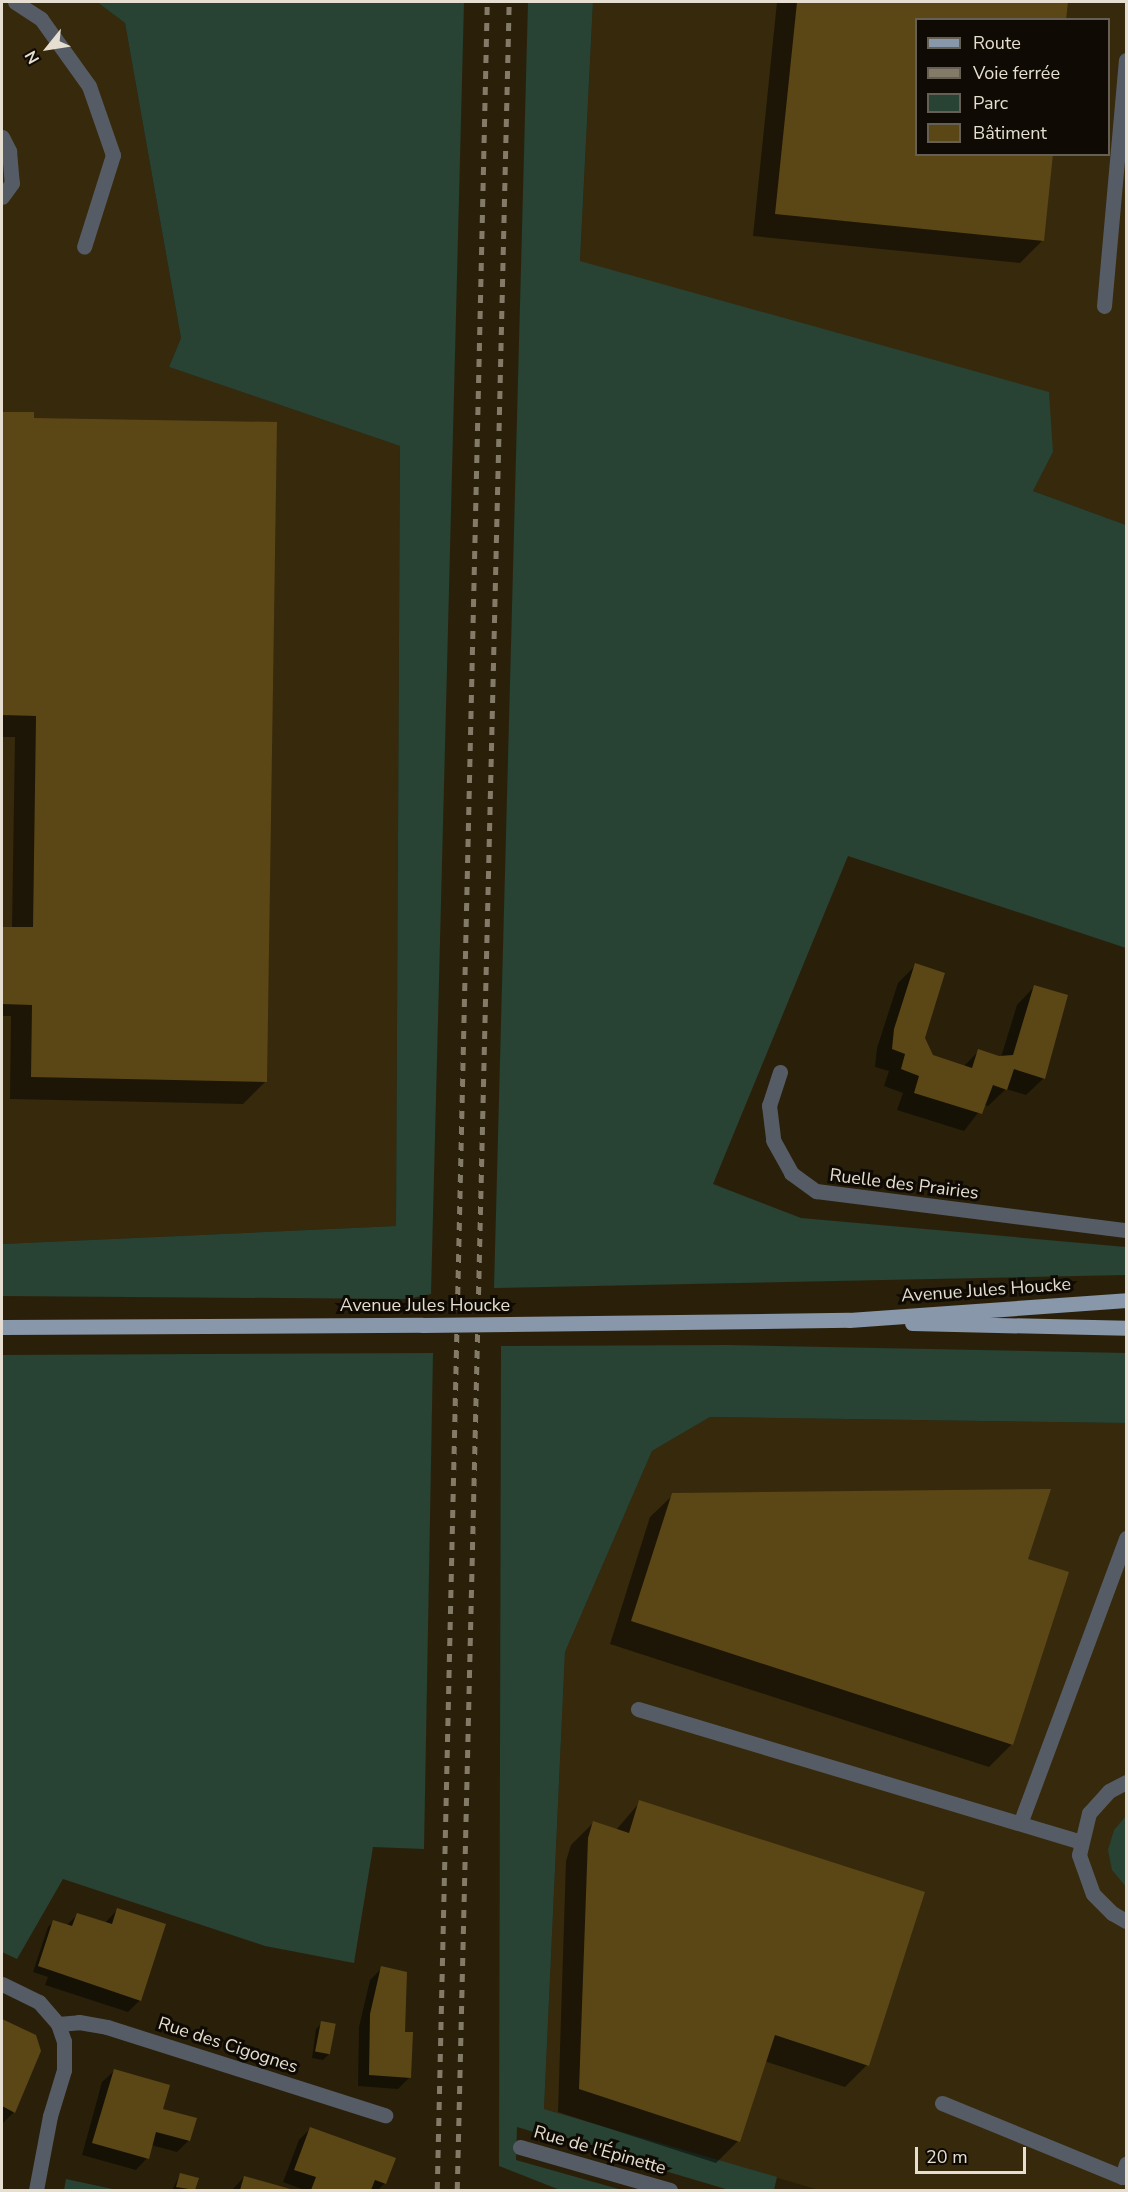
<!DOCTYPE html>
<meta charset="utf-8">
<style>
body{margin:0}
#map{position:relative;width:1128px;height:2192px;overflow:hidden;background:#2a200a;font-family:"Nunito Sans",sans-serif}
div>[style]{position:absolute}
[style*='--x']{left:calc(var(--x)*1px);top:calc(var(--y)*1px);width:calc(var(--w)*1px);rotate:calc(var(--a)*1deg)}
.built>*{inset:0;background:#37290b}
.green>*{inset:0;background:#284233}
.shadow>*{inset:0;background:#0007}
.building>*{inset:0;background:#5b4616;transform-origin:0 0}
.service>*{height:15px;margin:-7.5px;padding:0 7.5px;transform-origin:7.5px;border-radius:7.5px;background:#565c66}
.minor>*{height:15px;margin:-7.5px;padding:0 7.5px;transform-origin:7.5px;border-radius:7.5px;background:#565c66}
.primary>*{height:15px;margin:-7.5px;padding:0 7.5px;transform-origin:7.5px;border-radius:7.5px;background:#8997aa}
.rail>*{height:4.5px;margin-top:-2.25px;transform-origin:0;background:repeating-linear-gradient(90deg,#837a68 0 8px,transparent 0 16px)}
.primary-bridge>*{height:15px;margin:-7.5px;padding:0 7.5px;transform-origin:7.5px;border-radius:7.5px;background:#8997aa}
span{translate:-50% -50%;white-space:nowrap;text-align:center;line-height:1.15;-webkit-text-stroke:6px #0f0a03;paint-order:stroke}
.street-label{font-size:18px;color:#e5ded1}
.frame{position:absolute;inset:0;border:3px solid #e5ded1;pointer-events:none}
.legend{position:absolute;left:915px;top:18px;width:195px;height:138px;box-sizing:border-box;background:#0f0a03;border:2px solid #655f55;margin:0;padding:8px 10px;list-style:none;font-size:18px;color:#e5ded1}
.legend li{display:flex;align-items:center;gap:12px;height:30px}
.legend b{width:30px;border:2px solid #655f55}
.north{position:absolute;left:18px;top:18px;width:60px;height:60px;-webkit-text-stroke:4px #0f0a03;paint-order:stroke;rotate:240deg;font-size:16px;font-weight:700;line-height:24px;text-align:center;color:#e5ded1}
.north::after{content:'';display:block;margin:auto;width:21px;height:27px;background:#e5ded1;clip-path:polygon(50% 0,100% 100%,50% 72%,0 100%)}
.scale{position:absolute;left:915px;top:2147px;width:111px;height:27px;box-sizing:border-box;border:3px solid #e5ded1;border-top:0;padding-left:8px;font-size:18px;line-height:21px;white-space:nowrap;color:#e5ded1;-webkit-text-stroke:4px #0f0a03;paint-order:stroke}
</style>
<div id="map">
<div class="built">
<div style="clip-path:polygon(2px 2px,97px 2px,125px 23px,181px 338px,169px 367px,400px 446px,396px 1226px,2px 1244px)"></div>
<div style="clip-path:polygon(evenodd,593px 2px,1126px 2px,1126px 525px,1033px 491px,1053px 452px,580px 261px,593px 2px,916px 20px,1108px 20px,1108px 154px,916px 154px,916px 20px)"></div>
<div style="clip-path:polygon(710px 1417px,1126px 1423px,1126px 2190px,819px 2190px,544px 2109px,565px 1652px,652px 1451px)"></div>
</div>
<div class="green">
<div style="clip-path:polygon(97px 2px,464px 2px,431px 1294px,408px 1299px,2px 1296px,2px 1244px,396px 1226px,400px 446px,169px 367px,181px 338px,125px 23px)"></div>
<div style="clip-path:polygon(528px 2px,593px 2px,580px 261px,1049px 392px,1053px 452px,1033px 491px,1126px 525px,1126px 948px,848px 856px,713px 1184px,801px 1218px,1126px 1247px,1126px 1275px,494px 1288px)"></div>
<div style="clip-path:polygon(728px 1345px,1126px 1353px,1126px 1423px,710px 1417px,652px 1451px,565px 1652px,544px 2109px,777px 2177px,774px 2190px,729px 2190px,517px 2127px,516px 2160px,622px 2190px,560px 2190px,499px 2166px,501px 1346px)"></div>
<div style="clip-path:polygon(433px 1353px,424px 1849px,373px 1847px,354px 1963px,265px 1946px,63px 1879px,17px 1959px,2px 1952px,2px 1355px)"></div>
<div style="clip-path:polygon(1126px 1816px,1126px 1887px,1112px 1870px,1108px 1850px,1114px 1830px)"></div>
<div style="clip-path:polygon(66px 2179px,117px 2190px,64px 2190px)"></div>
</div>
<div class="shadow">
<div style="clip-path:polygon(777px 2px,1066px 2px,1064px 20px,916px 20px,916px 154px,1043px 240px,1020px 263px,753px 236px)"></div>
<div style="clip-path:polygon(2px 413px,32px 414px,266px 1081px,243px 1104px,10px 1099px,11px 1016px,2px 1016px,2px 928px,12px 928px,15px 737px,2px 737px)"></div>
<div style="clip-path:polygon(916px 965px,923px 1038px,932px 1056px,963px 1067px,979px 1051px,1001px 1057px,1017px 1005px,1034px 987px,1044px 1078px,1026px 1095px,1006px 1089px,988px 1106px,984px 1105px,964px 1131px,897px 1110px,903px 1093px,884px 1086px,889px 1071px,875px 1067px,877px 1048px,898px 983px)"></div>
<div style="clip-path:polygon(673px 1495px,1026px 1560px,1012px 1744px,989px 1767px,610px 1644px,650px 1517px)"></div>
<div style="clip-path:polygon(640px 1802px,867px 2065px,845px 2087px,764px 2061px,738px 2141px,716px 2163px,558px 2112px,566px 1861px,571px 1845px,593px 1823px,616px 1830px)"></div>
<div style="clip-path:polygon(118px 1909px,140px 2000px,128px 2012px,45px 1985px,48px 1977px,33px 1972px,48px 1927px,54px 1921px,66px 1926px,77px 1915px,105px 1923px)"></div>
<div style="clip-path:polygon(382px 1968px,403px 2033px,410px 2077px,398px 2089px,358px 2086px,359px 2027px,370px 1980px)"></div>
<div style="clip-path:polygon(2px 2021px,35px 2036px,14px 2112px,2px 2124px)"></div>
<div style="clip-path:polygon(322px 2023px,329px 2054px,323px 2060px,312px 2058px,316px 2029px)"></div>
<div style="clip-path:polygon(114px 2071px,162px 2110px,189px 2140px,177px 2152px,151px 2145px,147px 2158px,136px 2170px,82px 2155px,102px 2082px)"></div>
<div style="clip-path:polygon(310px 2129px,385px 2183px,378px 2190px,304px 2190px,283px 2182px,299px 2140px)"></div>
<div style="clip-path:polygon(180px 2175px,197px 2179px,194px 2190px,172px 2190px)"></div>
<div style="clip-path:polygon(244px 2177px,291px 2190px,232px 2190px)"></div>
</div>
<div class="building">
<div style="clip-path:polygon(797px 2px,1068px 2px,1066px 20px,916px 20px,916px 154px,1053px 154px,1044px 241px,775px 214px)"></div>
<div style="clip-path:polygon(2px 412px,34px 412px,34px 418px,277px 422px,267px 1082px,31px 1077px,32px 1005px,2px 1004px,2px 927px,33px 927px,36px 716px,2px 715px)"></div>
<div style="clip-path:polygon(915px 963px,945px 973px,925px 1038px,933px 1055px,972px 1068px,978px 1049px,999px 1056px,1013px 1055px,1034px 985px,1068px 995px,1045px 1079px,1014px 1069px,1007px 1090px,993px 1085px,982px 1114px,914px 1093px,919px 1076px,901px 1069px,905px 1054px,892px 1049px,894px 1029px)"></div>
<div style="clip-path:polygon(1051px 1489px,1028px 1559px,1069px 1572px,1013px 1745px,631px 1621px,672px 1493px)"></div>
<div style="clip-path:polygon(639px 1800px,925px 1892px,869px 2066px,775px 2035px,740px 2142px,579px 2089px,588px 1838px,593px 1821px,629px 1833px)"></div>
<div style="clip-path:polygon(117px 1908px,166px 1924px,141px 2001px,38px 1966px,53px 1920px,72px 1926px,77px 1913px,112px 1924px)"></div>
<div style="clip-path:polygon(381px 1966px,407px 1972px,405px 2032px,413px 2032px,411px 2078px,369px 2075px,370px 2014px)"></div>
<div style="clip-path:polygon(2px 2019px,36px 2035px,41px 2051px,15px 2113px,2px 2106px)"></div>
<div style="left:321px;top:2021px;width:15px;height:31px;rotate:11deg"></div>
<div style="clip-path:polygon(114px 2069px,170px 2085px,163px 2109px,197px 2118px,190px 2141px,156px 2132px,149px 2159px,92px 2143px)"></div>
<div style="clip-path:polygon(310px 2127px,396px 2158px,386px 2184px,375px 2180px,371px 2190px,311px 2190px,316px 2177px,294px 2170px)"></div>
<div style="clip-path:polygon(180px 2173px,199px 2178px,195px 2190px,176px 2187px)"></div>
<div style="clip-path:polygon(244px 2176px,294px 2190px,240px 2190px)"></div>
</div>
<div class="service">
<div style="--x:15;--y:2;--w:31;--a:33"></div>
<div style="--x:41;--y:19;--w:82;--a:54.4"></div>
<div style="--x:89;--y:86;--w:73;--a:70.8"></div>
<div style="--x:113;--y:155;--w:96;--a:107.5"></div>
<div style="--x:2;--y:137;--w:16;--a:63"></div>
<div style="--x:9;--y:151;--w:32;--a:85"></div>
<div style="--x:12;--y:183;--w:17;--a:126"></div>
<div style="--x:1104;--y:306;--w:247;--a:-84.9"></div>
<div style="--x:638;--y:1709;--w:462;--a:16.7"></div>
<div style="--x:1021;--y:1821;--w:302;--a:-69.6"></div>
<div style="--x:942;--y:2103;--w:195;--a:22.3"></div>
<div style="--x:1122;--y:2177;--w:14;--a:-73"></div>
</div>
<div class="minor">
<div style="--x:780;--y:1072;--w:35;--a:108"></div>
<div style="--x:769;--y:1105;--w:35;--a:83"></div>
<div style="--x:773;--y:1140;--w:38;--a:61"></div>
<div style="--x:791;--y:1173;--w:31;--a:36"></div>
<div style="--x:816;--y:1191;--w:312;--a:7.2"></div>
<div style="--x:1126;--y:1782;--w:19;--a:152"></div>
<div style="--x:1109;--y:1791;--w:30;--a:132"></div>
<div style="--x:1089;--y:1813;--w:43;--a:103.4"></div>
<div style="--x:1079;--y:1855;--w:41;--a:70.3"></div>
<div style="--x:1093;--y:1894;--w:27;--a:45"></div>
<div style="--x:1112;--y:1913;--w:16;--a:30"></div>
<div style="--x:2;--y:1984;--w:41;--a:25.9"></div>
<div style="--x:39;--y:2002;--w:29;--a:49"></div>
<div style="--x:58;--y:2024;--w:18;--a:71"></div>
<div style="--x:64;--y:2041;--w:29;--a:90"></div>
<div style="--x:64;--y:2070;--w:48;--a:106.9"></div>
<div style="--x:50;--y:2116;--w:75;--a:100.7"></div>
<div style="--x:58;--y:2024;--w:21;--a:-5"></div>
<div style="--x:79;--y:2022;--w:28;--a:10"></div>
<div style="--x:107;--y:2027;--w:292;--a:17.6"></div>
<div style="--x:520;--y:2147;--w:156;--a:16"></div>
</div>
<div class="primary">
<div style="--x:912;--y:1323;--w:214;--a:1.3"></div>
<div style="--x:509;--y:1324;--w:340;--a:-0.7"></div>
<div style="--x:849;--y:1320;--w:278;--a:-4.1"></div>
<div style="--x:2;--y:1327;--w:420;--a:-0.3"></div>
</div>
<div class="rail">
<div style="--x:437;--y:2190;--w:2189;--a:-88.69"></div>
<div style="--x:457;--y:2190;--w:2189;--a:-88.64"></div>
</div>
<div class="primary-bridge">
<div style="--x:422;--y:1325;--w:87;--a:-0.7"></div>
</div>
<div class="street-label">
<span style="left:904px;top:1184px;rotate:7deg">Ruelle des Prairies</span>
<span style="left:986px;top:1290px;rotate:-4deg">Avenue Jules Houcke</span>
<span style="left:425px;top:1305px">Avenue Jules Houcke</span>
<span style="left:228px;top:2045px;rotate:18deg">Rue des Cigognes</span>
<span style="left:600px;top:2150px;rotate:16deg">Rue de l'Épinette</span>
</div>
<div class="frame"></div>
<ul class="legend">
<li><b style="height:8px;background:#8997aa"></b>Route</li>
<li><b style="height:8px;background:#837a68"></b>Voie ferrée</li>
<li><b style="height:16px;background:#284233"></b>Parc</li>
<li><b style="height:16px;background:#5b4616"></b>Bâtiment</li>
</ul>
<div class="north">N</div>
<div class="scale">20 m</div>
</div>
